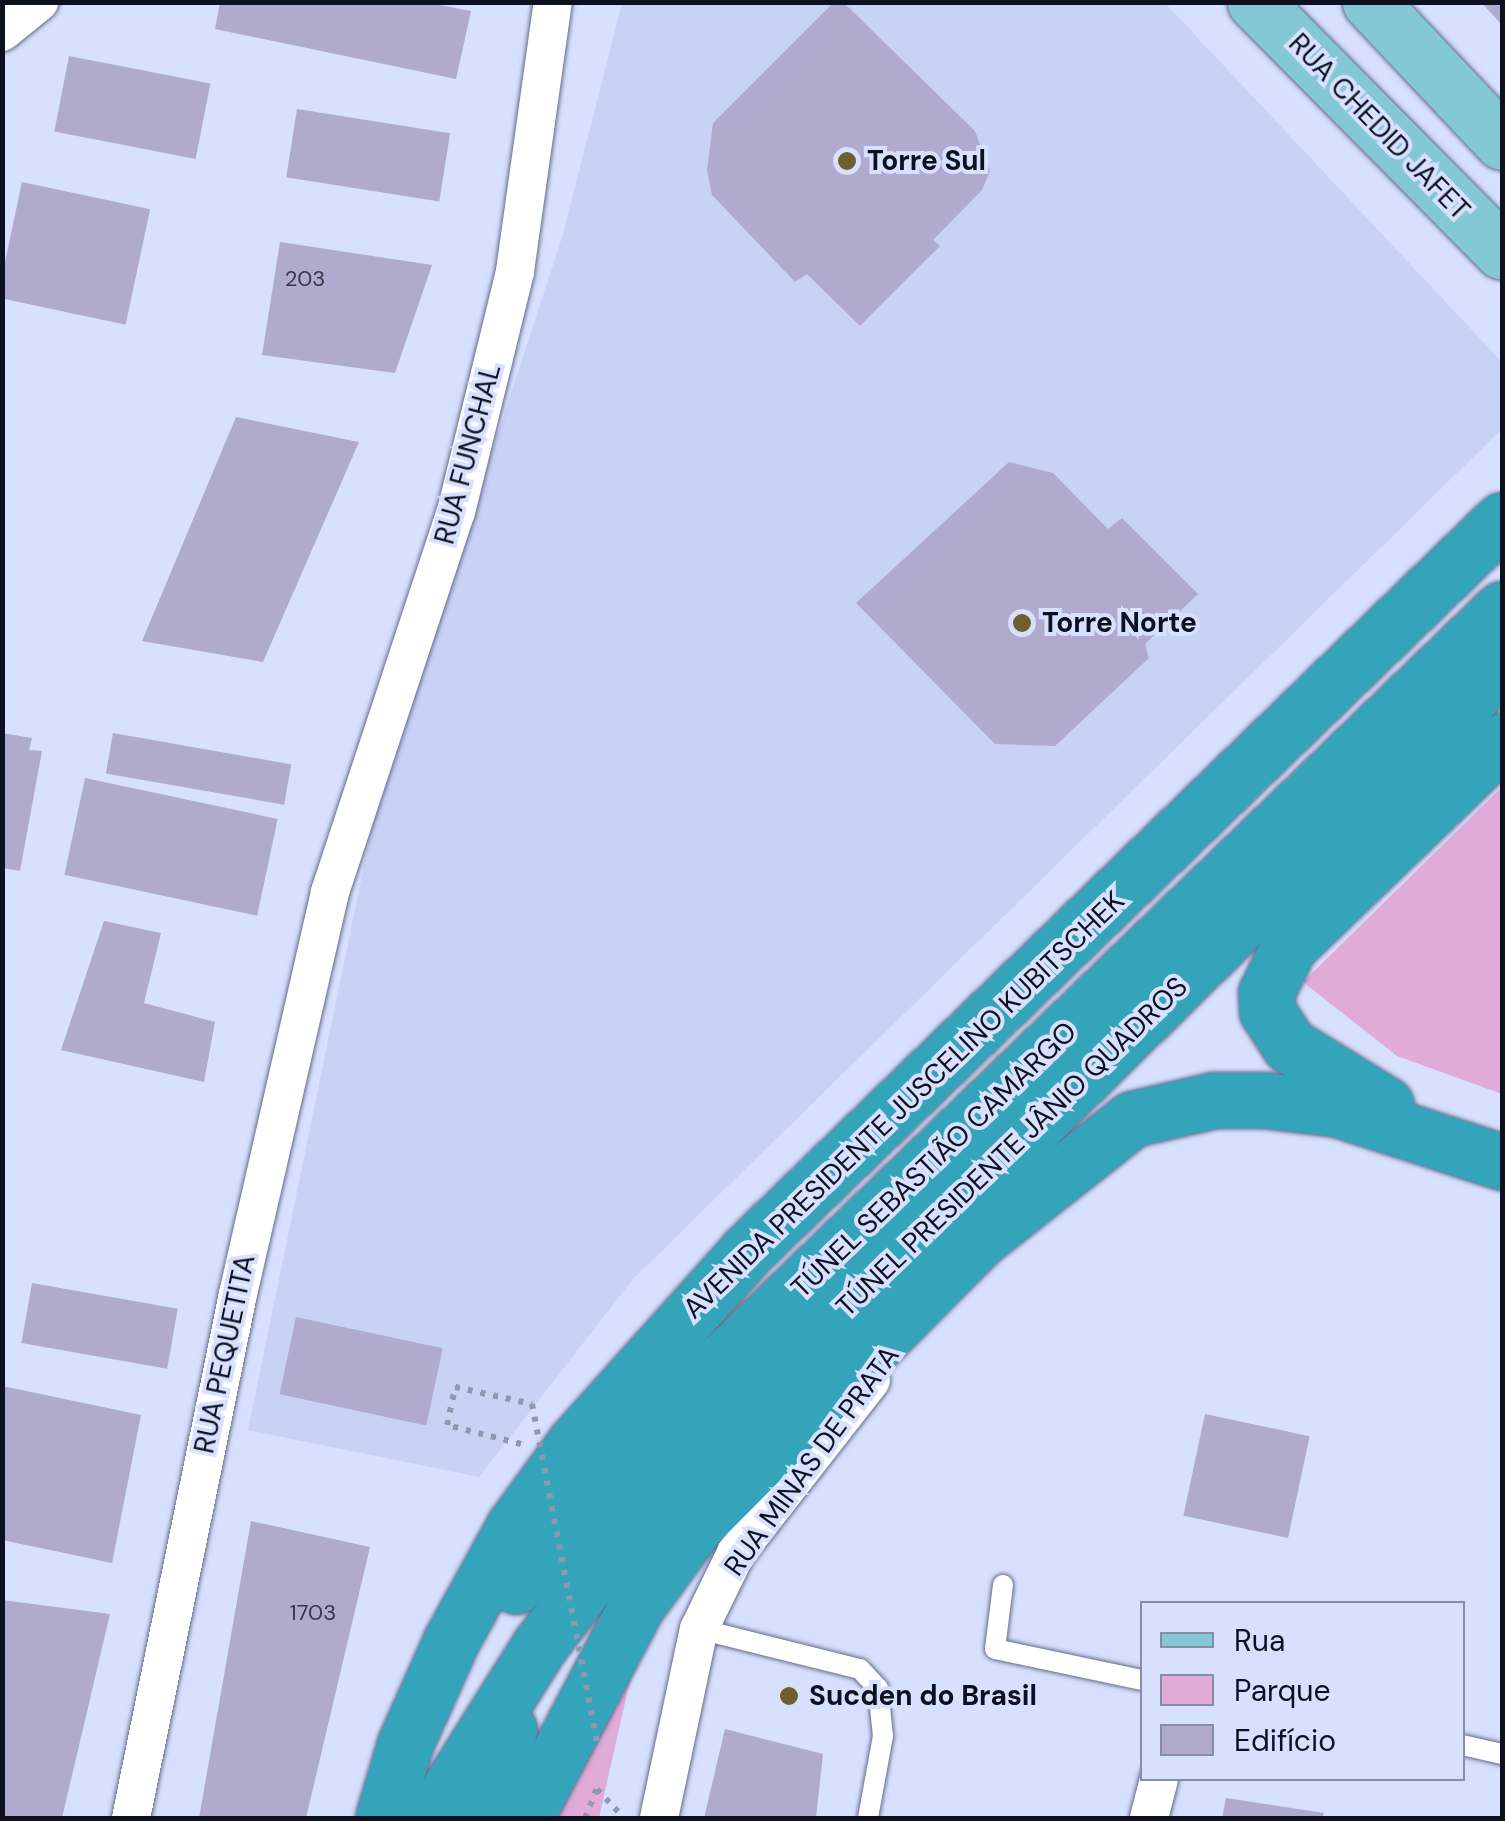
<!DOCTYPE html>
<meta charset="utf-8">
<style>
body{margin:0}
#map{position:relative;width:1505px;height:1821px;overflow:hidden;background:#d7e0fe;font-family:"DM Sans",sans-serif}
div>[style]{position:absolute}
[style*='--x']{left:calc(var(--x)*1px);top:calc(var(--y)*1px);width:calc(var(--w)*1px);rotate:calc(var(--a)*1deg)}
.built>*{inset:0;background:#c7d2f5}
.green>*{inset:0;background:#e0abd7}
.building>*{inset:0;background:#b0aacf;transform-origin:0 0}
.path>*{height:6px;margin-top:-3px;transform-origin:0;background:repeating-linear-gradient(90deg,#9098af 0 5px,transparent 0 13px)}
.roads{filter:drop-shadow(0 0 2px #636c8d) drop-shadow(0 0 2px #636c8d)}
.lane>*{height:20px;margin:-10px;padding:0 10px;transform-origin:10px;border-radius:10px;background:#fff}
.street>*{height:38px;margin:-19px;padding:0 19px;transform-origin:19px;border-radius:19px;background:#fff}
.primary>*{height:55px;margin:-27.5px;padding:0 27.5px;transform-origin:27.5px;border-radius:27.5px;background:#85c8d5}
.highway>*{height:55px;margin:-27.5px;padding:0 27.5px;transform-origin:27.5px;border-radius:27.5px;background:#33a4b9}
.path-bridge>*{height:6px;margin-top:-3px;transform-origin:0;background:repeating-linear-gradient(90deg,#9098af 0 5px,transparent 0 13px)}
.dots>*{width:28px;height:28px;translate:-50% -50%;box-sizing:border-box;border:5px solid #d7e0fe;border-radius:50%}
span{translate:-50% -50%;white-space:nowrap;text-align:center;line-height:1.15;-webkit-text-stroke:8px #d7e0fe;paint-order:stroke}
.number-label{font-size:22px;color:#36374a}
.number-label span{-webkit-text-stroke-width:0}
.street-label{font-size:28px;color:#0d111d}
.poi-label{font-size:28px;color:#0d111d;font-weight:700}
.left{translate:0 -50%;text-align:left}
.frame{position:absolute;inset:0;border:5px solid #0d111d;pointer-events:none}
.legend{position:absolute;left:1140px;top:1601px;width:325px;height:180px;box-sizing:border-box;background:#d7e0fe;border:2px solid #868da4;margin:0;padding:12px 18px;list-style:none;font-size:30px;color:#0d111d}
.legend li{display:flex;align-items:center;gap:20px;height:50px}
.legend b{width:50px;border:2px solid #868da4}
</style>
<div id="map">
<div class="built">
<div style="clip-path:polygon(622px 3px,1165px 3px,1502px 362px,1502px 429px,633px 1279px,479px 1477px,248px 1430px,375px 812px,563px 234px)"></div>
</div>
<div class="green">
<div style="clip-path:polygon(1502px 787px,1502px 1094px,1397px 1056px,1303px 982px)"></div>
<div style="clip-path:polygon(634px 1662px,599px 1818px,558px 1818px,571px 1789px)"></div>
</div>
<div class="building">
<div style="clip-path:polygon(220px 2px,424px 2px,471px 11px,456px 79px,215px 29px)"></div>
<div style="clip-path:polygon(834px 2px,843px 2px,975px 131px,990px 171px,982px 190px,933px 240px,940px 246px,860px 326px,807px 274px,795px 282px,712px 195px,707px 170px,713px 123px)"></div>
<div style="clip-path:polygon(1481px 2px,1502px 2px,1502px 25px)"></div>
<div style="left:69px;top:56px;width:144px;height:77px;rotate:11deg"></div>
<div style="left:297px;top:109px;width:155px;height:69px;rotate:9deg"></div>
<div style="left:22px;top:182px;width:131px;height:118px;rotate:12deg"></div>
<div style="clip-path:polygon(280px 242px,432px 265px,395px 373px,262px 355px)"></div>
<div style="clip-path:polygon(236px 417px,359px 442px,263px 662px,142px 641px)"></div>
<div style="clip-path:polygon(1009px 462px,1053px 473px,1108px 529px,1122px 518px,1198px 594px,1145px 644px,1149px 658px,1055px 746px,995px 744px,856px 603px)"></div>
<div style="clip-path:polygon(2px 733px,32px 738px,29px 750px,42px 751px,20px 871px,2px 868px)"></div>
<div style="left:113px;top:733px;width:181px;height:41px;rotate:10deg"></div>
<div style="left:85px;top:778px;width:197px;height:99px;rotate:12deg"></div>
<div style="clip-path:polygon(104px 921px,161px 933px,144px 1003px,215px 1022px,204px 1082px,61px 1050px)"></div>
<div style="left:32px;top:1283px;width:148px;height:61px;rotate:10deg"></div>
<div style="left:296px;top:1317px;width:150px;height:79px;rotate:12deg"></div>
<div style="clip-path:polygon(2px 1386px,141px 1415px,112px 1563px,2px 1540px)"></div>
<div style="left:1205px;top:1414px;width:107px;height:104px;rotate:12deg"></div>
<div style="clip-path:polygon(251px 1521px,370px 1547px,306px 1818px,199px 1818px)"></div>
<div style="clip-path:polygon(2px 1600px,110px 1614px,62px 1818px,2px 1817px)"></div>
<div style="clip-path:polygon(725px 1729px,823px 1754px,816px 1818px,704px 1818px)"></div>
<div style="clip-path:polygon(1226px 1798px,1324px 1813px,1322px 1818px,1222px 1818px)"></div>
</div>
<div class="path">
<div style="--x:521;--y:1444;--w:76;--a:-165.6"></div>
<div style="--x:447;--y:1425;--w:39;--a:-78"></div>
<div style="--x:455;--y:1387;--w:79;--a:12.4"></div>
<div style="--x:585;--y:1818;--w:31;--a:-68"></div>
<div style="--x:597;--y:1789;--w:40;--a:47"></div>
</div>
<div class="roads">
<div class="lane">
<div style="--x:1003;--y:1585;--w:64;--a:97.1"></div>
<div style="--x:995;--y:1649;--w:150;--a:11.9"></div>
<div style="--x:699;--y:1629;--w:166;--a:14"></div>
<div style="--x:860;--y:1669;--w:26;--a:47"></div>
<div style="--x:878;--y:1688;--w:48;--a:84.1"></div>
<div style="--x:883;--y:1736;--w:83;--a:100.4"></div>
<div style="--x:1462;--y:1745;--w:41;--a:12.7"></div>
</div>
<div class="street">
<div style="--x:2;--y:32;--w:48;--a:-39"></div>
<div style="--x:131;--y:1818;--w:535;--a:-78.46"></div>
<div style="--x:238;--y:1294;--w:412;--a:-77.1"></div>
<div style="--x:330;--y:892;--w:400;--a:-71.7"></div>
<div style="--x:456;--y:512;--w:248;--a:-76.2"></div>
<div style="--x:515;--y:271;--w:272;--a:-82"></div>
<div style="--x:659;--y:1818;--w:193;--a:-78.1"></div>
<div style="--x:699;--y:1629;--w:85;--a:-64"></div>
<div style="--x:736;--y:1553;--w:219;--a:-52"></div>
<div style="--x:1149;--y:1818;--w:40;--a:-75.6"></div>
</div>
<div class="primary">
<div style="--x:1255;--y:2;--w:351;--a:45.3"></div>
<div style="--x:1370;--y:2;--w:192;--a:46.7"></div>
</div>
<div class="highway">
<div style="--x:1386;--y:1105;--w:114;--a:-148.3"></div>
<div style="--x:1289;--y:1045;--w:40;--a:-122.9"></div>
<div style="--x:1267;--y:1011;--w:18;--a:-93"></div>
<div style="--x:1266;--y:993;--w:52;--a:-63.9"></div>
<div style="--x:1289;--y:946;--w:296;--a:-43.9"></div>
<div style="--x:516;--y:1586;--w:108;--a:-52.5"></div>
<div style="--x:582;--y:1500;--w:103;--a:-45.4"></div>
<div style="--x:654;--y:1427;--w:1178;--a:-43.97"></div>
<div style="--x:383;--y:1818;--w:77;--a:-73.4"></div>
<div style="--x:405;--y:1744;--w:113;--a:-65.9"></div>
<div style="--x:451;--y:1641;--w:129;--a:-61.2"></div>
<div style="--x:513;--y:1528;--w:105;--a:-53.9"></div>
<div style="--x:575;--y:1443;--w:259;--a:-48.1"></div>
<div style="--x:748;--y:1250;--w:1049;--a:-44.07"></div>
<div style="--x:431;--y:1818;--w:204;--a:-57.8"></div>
<div style="--x:540;--y:1645;--w:166;--a:-52.6"></div>
<div style="--x:641;--y:1513;--w:1208;--a:-44.53"></div>
<div style="--x:483;--y:1818;--w:92;--a:-73.5"></div>
<div style="--x:525;--y:1818;--w:241;--a:-62.3"></div>
<div style="--x:637;--y:1605;--w:101;--a:-53.5"></div>
<div style="--x:697;--y:1524;--w:400;--a:-45.2"></div>
<div style="--x:979;--y:1240;--w:195;--a:-38.3"></div>
<div style="--x:1132;--y:1119;--w:84;--a:-13"></div>
<div style="--x:1214;--y:1100;--w:50;--a:0"></div>
<div style="--x:1264;--y:1100;--w:75;--a:6.9"></div>
<div style="--x:1338;--y:1109;--w:172;--a:17.9"></div>
</div>
</div>
<div class="path-bridge">
<div style="--x:532;--y:1404;--w:350;--a:79.1"></div>
</div>
<div class="dots">
<div style="left:847px;top:161px;background:#6e5f2d"></div>
<div style="left:1022px;top:623px;background:#6e5f2d"></div>
<div style="left:789px;top:1696px;background:#6e5f2d"></div>
</div>
<div class="number-label">
<span style="left:305px;top:279px">203</span>
<span style="left:313px;top:1613px">1703</span>
</div>
<div class="street-label">
<span style="left:1379px;top:127px;rotate:46deg">RUA CHEDID JAFET</span>
<span style="left:468px;top:454px;rotate:-75deg">RUA FUNCHAL</span>
<span style="left:904px;top:1105px;rotate:-44deg">AVENIDA PRESIDENTE JUSCELINO KUBITSCHEK</span>
<span style="left:1012px;top:1147px;rotate:-44deg">TÚNEL PRESIDENTE JÂNIO QUADROS</span>
<span style="left:934px;top:1160px;rotate:-44deg">TÚNEL SEBASTIÃO CAMARGO</span>
<span style="left:225px;top:1354px;rotate:-78deg">RUA PEQUETITA</span>
<span style="left:812px;top:1461px;rotate:-54deg">RUA MINAS DE PRATA</span>
</div>
<div class="poi-label">
<span class="left" style="left:867px;top:161px">Torre Sul</span>
<span class="left" style="left:1042px;top:623px">Torre Norte</span>
<span class="left" style="left:809px;top:1696px">Sucden do Brasil</span>
</div>
<div class="frame"></div>
<ul class="legend">
<li><b style="height:12px;background:#85c8d5"></b>Rua</li>
<li><b style="height:28px;background:#e0abd7"></b>Parque</li>
<li><b style="height:28px;background:#b0aacf"></b>Edifício</li>
</ul>
</div>
